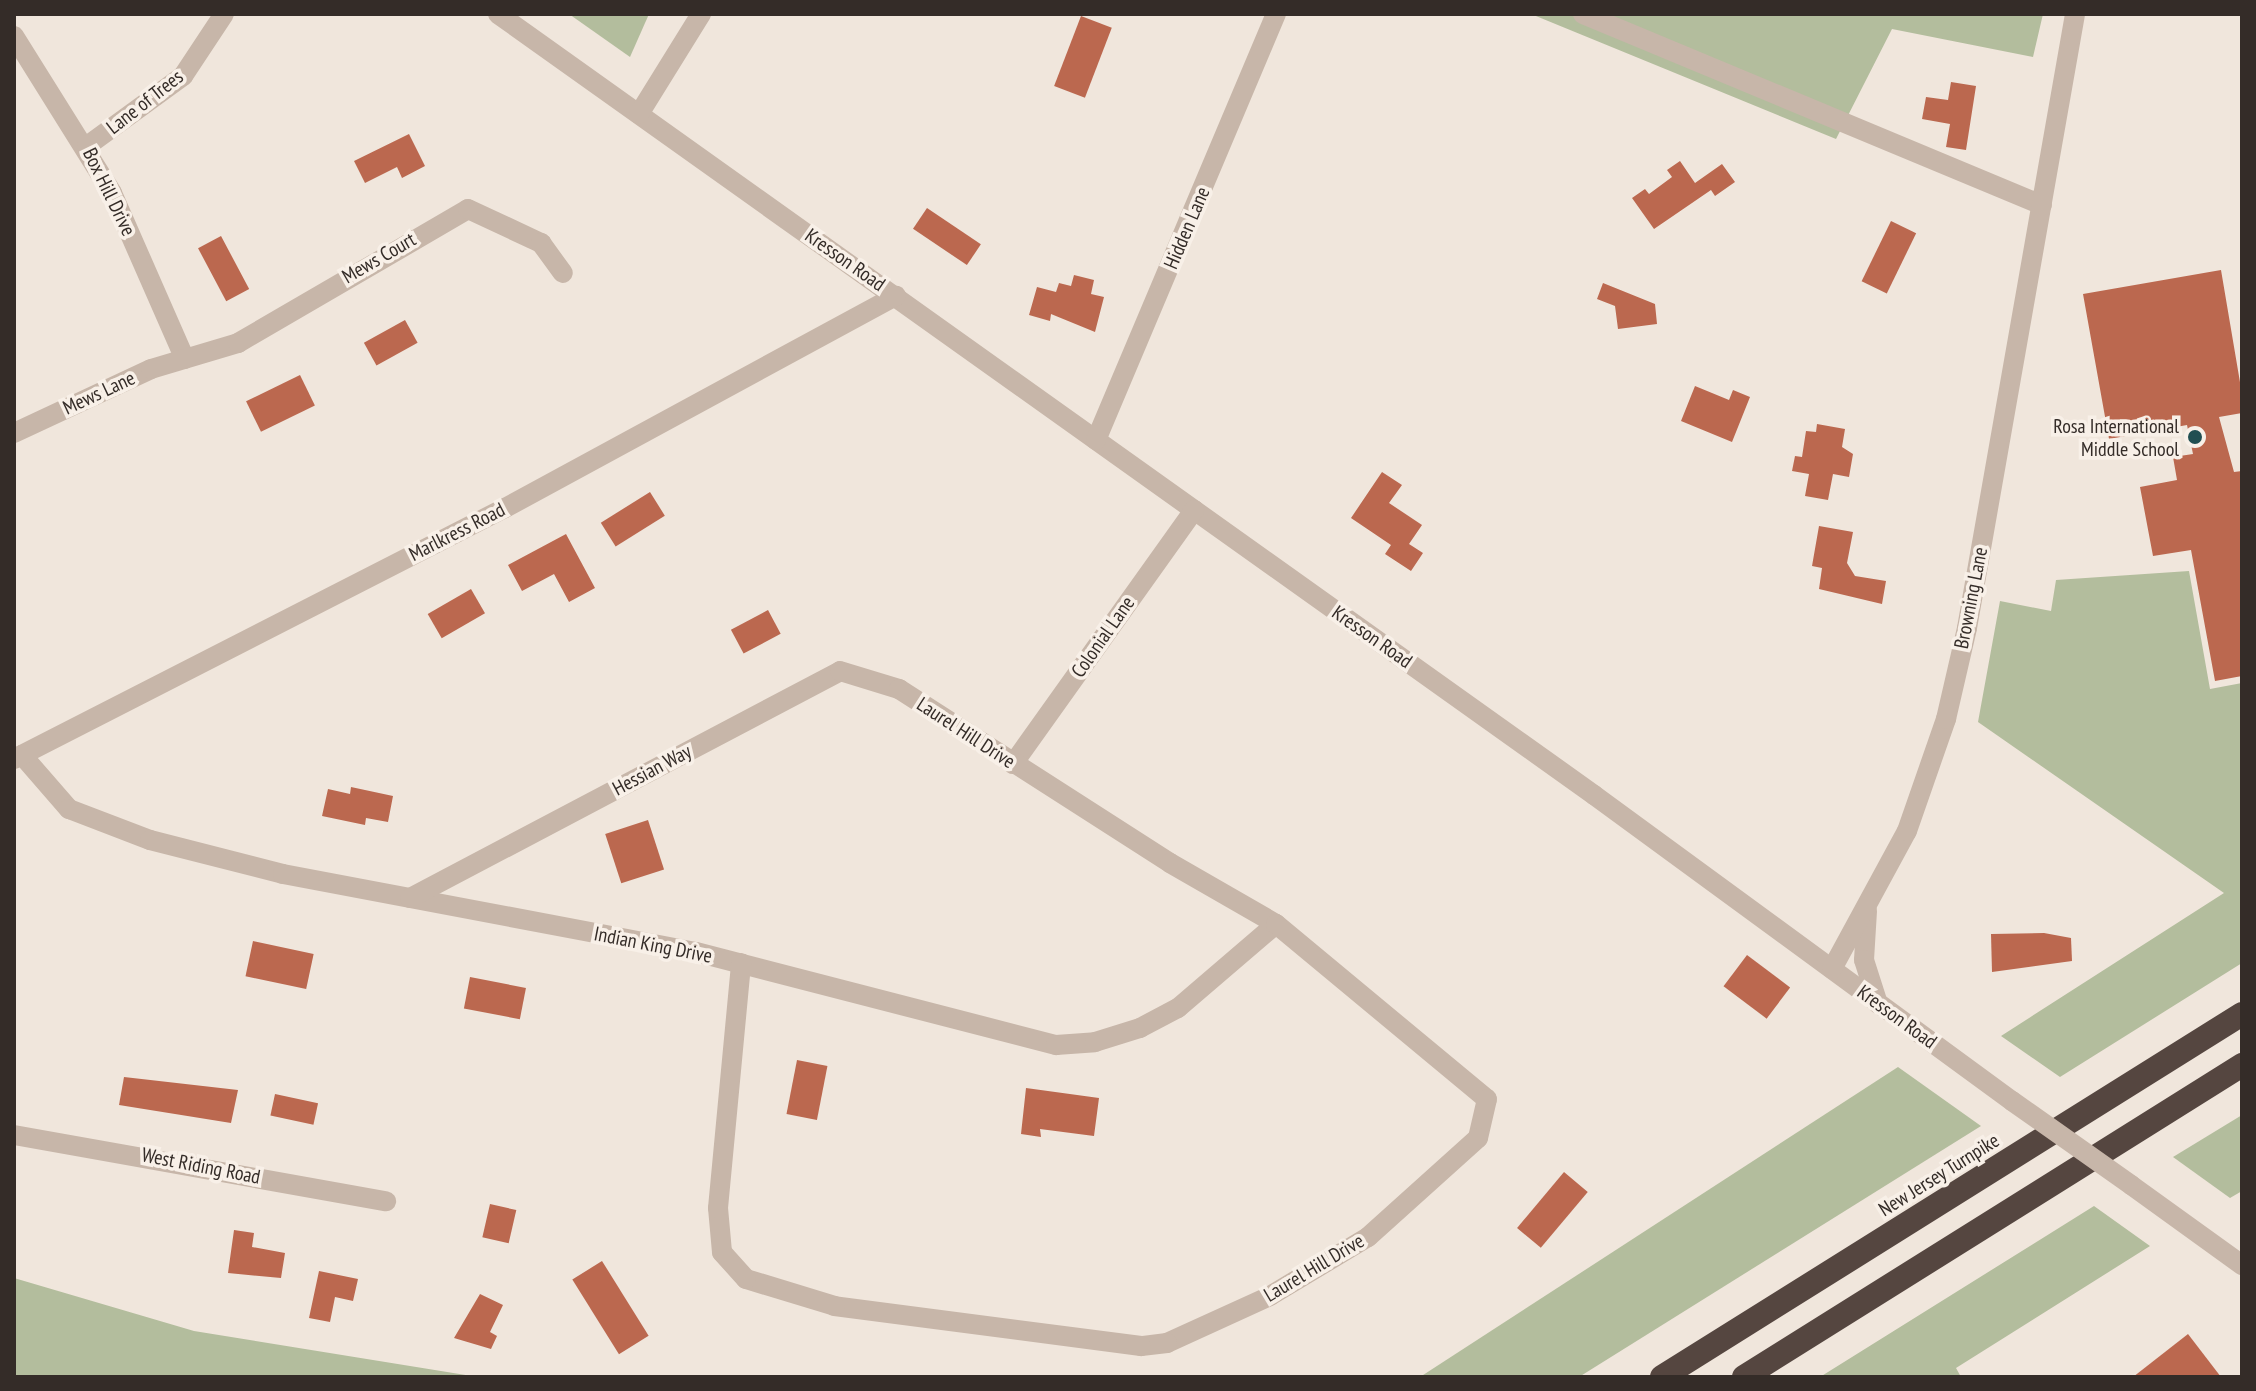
<!DOCTYPE html>
<style>
body{margin:0}
#map{position:relative;width:2256px;height:1391px;overflow:hidden;background:#f0e6dc;font-family:"PT Sans Narrow",sans-serif}
div>[style]{position:absolute}
[style*='--x']{left:calc(var(--x)*1px);top:calc(var(--y)*1px);width:calc(var(--w)*1px);rotate:calc(var(--a)*1deg)}
.green>*{inset:0;background:#b3bd9d}
.building>*{inset:0;background:#bb684f;transform-origin:0 0}
.minor>*{height:20px;margin:-10px;padding:0 10px;transform-origin:10px;border-radius:10px;background:#c7b6a9}
.highway>*{height:24px;margin:-12px;padding:0 12px;transform-origin:12px;border-radius:12px;background:#554640}
.minor-bridge>*{height:20px;margin:-10px;padding:0 10px;transform-origin:10px;border-radius:10px;background:#c7b6a9}
.dots>*{width:22px;height:22px;translate:-50% -50%;box-sizing:border-box;border:4px solid #f8f0e8;border-radius:50%}
span{translate:-50% -50%;white-space:nowrap;text-align:center;line-height:1.15;-webkit-text-stroke:7px #f8f0e8;paint-order:stroke}
.street-label{font-size:20px;color:#342c28}
.poi-label{font-size:20px;color:#342c28}
.right{translate:-100% -50%;text-align:right}
.frame{position:absolute;inset:0;border:16px solid #342c28;pointer-events:none}
</style>
<div id="map">
<div class="green">
<div style="clip-path:polygon(569px 14px,649px 14px,630px 57px)"></div>
<div style="clip-path:polygon(1531px 14px,2043px 14px,2033px 57px,1892px 29px,1836px 139px)"></div>
<div style="clip-path:polygon(2189px 571px,2210px 689px,2242px 683px,2242px 963px,2060px 1077px,2001px 1036px,2224px 893px,1978px 722px,2000px 601px,2051px 611px,2056px 580px)"></div>
<div style="clip-path:polygon(1898px 1067px,1981px 1126px,1579px 1377px,1420px 1377px)"></div>
<div style="clip-path:polygon(2242px 1115px,2242px 1191px,2230px 1198px,2173px 1157px)"></div>
<div style="clip-path:polygon(2094px 1206px,2150px 1246px,1956px 1368px,1961px 1377px,1820px 1377px)"></div>
<div style="clip-path:polygon(14px 1278px,194px 1331px,478px 1377px,14px 1377px)"></div>
</div>
<div class="building">
<div style="left:1081px;top:16px;width:33px;height:75px;rotate:21deg"></div>
<div style="clip-path:polygon(1951px 82px,1976px 86px,1966px 150px,1946px 147px,1950px 124px,1922px 119px,1926px 97px,1948px 100px)"></div>
<div style="clip-path:polygon(409px 134px,425px 166px,402px 178px,397px 167px,365px 183px,354px 161px)"></div>
<div style="clip-path:polygon(1680px 161px,1695px 183px,1722px 164px,1735px 182px,1715px 196px,1711px 190px,1654px 229px,1632px 198px,1645px 189px,1649px 194px,1672px 177px,1667px 170px)"></div>
<div style="left:927px;top:208px;width:65px;height:25px;rotate:34deg"></div>
<div style="left:1891px;top:221px;width:28px;height:67px;rotate:26deg"></div>
<div style="left:221px;top:236px;width:60px;height:26px;rotate:62deg"></div>
<div style="clip-path:polygon(2221px 270px,2242px 394px,2242px 413px,2219px 417px,2234px 472px,2242px 471px,2242px 676px,2215px 681px,2191px 550px,2153px 556px,2140px 487px,2177px 480px,2173px 457px,2193px 454px,2187px 425px,2109px 439px,2083px 294px)"></div>
<div style="clip-path:polygon(1074px 275px,1094px 280px,1091px 294px,1104px 297px,1095px 332px,1051px 314px,1050px 321px,1029px 315px,1037px 287px,1056px 292px,1059px 283px,1071px 286px)"></div>
<div style="clip-path:polygon(1603px 283px,1655px 304px,1657px 324px,1618px 329px,1615px 306px,1597px 299px)"></div>
<div style="left:405px;top:320px;width:26px;height:47px;rotate:61deg"></div>
<div style="left:300px;top:375px;width:34px;height:60px;rotate:64deg"></div>
<div style="clip-path:polygon(1695px 386px,1729px 400px,1733px 390px,1750px 397px,1732px 442px,1681px 421px)"></div>
<div style="clip-path:polygon(1817px 424px,1845px 429px,1842px 447px,1853px 454px,1849px 477px,1833px 474px,1828px 500px,1805px 496px,1809px 474px,1792px 471px,1795px 456px,1802px 457px,1806px 431px,1816px 432px)"></div>
<div style="clip-path:polygon(1382px 472px,1402px 485px,1389px 503px,1422px 525px,1409px 544px,1423px 553px,1411px 571px,1385px 554px,1391px 545px,1351px 518px)"></div>
<div style="left:650px;top:492px;width:28px;height:58px;rotate:58deg"></div>
<div style="clip-path:polygon(1819px 526px,1853px 532px,1847px 563px,1855px 576px,1886px 581px,1882px 604px,1819px 589px,1822px 568px,1812px 566px)"></div>
<div style="clip-path:polygon(566px 534px,595px 588px,569px 602px,554px 574px,522px 591px,508px 565px)"></div>
<div style="left:471px;top:589px;width:28px;height:50px;rotate:60deg"></div>
<div style="left:768px;top:610px;width:27px;height:42px;rotate:62deg"></div>
<div style="clip-path:polygon(351px 787px,393px 796px,388px 822px,366px 818px,365px 825px,322px 816px,328px 789px,350px 794px)"></div>
<div style="left:648px;top:820px;width:52px;height:45px;rotate:72deg"></div>
<div style="clip-path:polygon(2044px 933px,2071px 938px,2072px 961px,1992px 972px,1991px 934px)"></div>
<div style="left:253px;top:941px;width:62px;height:36px;rotate:12deg"></div>
<div style="left:1747px;top:955px;width:54px;height:39px;rotate:37deg"></div>
<div style="left:470px;top:977px;width:57px;height:32px;rotate:11deg"></div>
<div style="left:797px;top:1060px;width:31px;height:55px;rotate:11deg"></div>
<div style="clip-path:polygon(124px 1077px,238px 1090px,231px 1123px,119px 1105px)"></div>
<div style="clip-path:polygon(1026px 1088px,1099px 1098px,1094px 1136px,1040px 1129px,1041px 1137px,1021px 1134px)"></div>
<div style="left:275px;top:1094px;width:44px;height:22px;rotate:12deg"></div>
<div style="left:1564px;top:1172px;width:31px;height:73px;rotate:40deg"></div>
<div style="left:490px;top:1204px;width:27px;height:34px;rotate:13deg"></div>
<div style="clip-path:polygon(234px 1230px,254px 1233px,252px 1247px,285px 1253px,281px 1278px,228px 1273px)"></div>
<div style="left:602px;top:1261px;width:88px;height:35px;rotate:58deg"></div>
<div style="clip-path:polygon(319px 1271px,358px 1279px,353px 1301px,335px 1297px,330px 1322px,309px 1318px)"></div>
<div style="clip-path:polygon(480px 1294px,503px 1305px,490px 1332px,497px 1336px,491px 1349px,454px 1338px)"></div>
<div style="clip-path:polygon(2188px 1334px,2221px 1377px,2133px 1377px)"></div>
</div>
<div class="minor">
<div style="--x:498;--y:14;--w:1346;--a:35.47"></div>
<div style="--x:1594;--y:795;--w:518;--a:36.21"></div>
<div style="--x:1583;--y:14;--w:497;--a:22.6"></div>
<div style="--x:14;--y:36;--w:185;--a:58"></div>
<div style="--x:112;--y:193;--w:181;--a:66.3"></div>
<div style="--x:639;--y:114;--w:118;--a:-58.2"></div>
<div style="--x:87;--y:146;--w:119;--a:-36.1"></div>
<div style="--x:183;--y:76;--w:74;--a:-56.5"></div>
<div style="--x:14;--y:433;--w:151;--a:-25"></div>
<div style="--x:151;--y:369;--w:91;--a:-16.6"></div>
<div style="--x:238;--y:343;--w:266;--a:-30.2"></div>
<div style="--x:468;--y:209;--w:81;--a:25"></div>
<div style="--x:541;--y:243;--w:37;--a:54"></div>
<div style="--x:1096;--y:440;--w:462;--a:-67.1"></div>
<div style="--x:22;--y:755;--w:72;--a:49"></div>
<div style="--x:69;--y:809;--w:87;--a:20.9"></div>
<div style="--x:150;--y:840;--w:137;--a:14.3"></div>
<div style="--x:283;--y:874;--w:420;--a:10.7"></div>
<div style="--x:696;--y:952;--w:372;--a:14.5"></div>
<div style="--x:1056;--y:1045;--w:39;--a:-4"></div>
<div style="--x:1095;--y:1042;--w:47;--a:-17.3"></div>
<div style="--x:1140;--y:1028;--w:43;--a:-27.8"></div>
<div style="--x:1178;--y:1008;--w:129;--a:-40.6"></div>
<div style="--x:14;--y:759;--w:551;--a:-27.08"></div>
<div style="--x:505;--y:508;--w:445;--a:-28.5"></div>
<div style="--x:1013;--y:764;--w:312;--a:-54.5"></div>
<div style="--x:410;--y:898;--w:486;--a:-27.8"></div>
<div style="--x:840;--y:671;--w:62;--a:17"></div>
<div style="--x:899;--y:689;--w:322;--a:32.7"></div>
<div style="--x:1170;--y:863;--w:122;--a:29.9"></div>
<div style="--x:1276;--y:924;--w:274;--a:39.7"></div>
<div style="--x:1487;--y:1099;--w:40;--a:103"></div>
<div style="--x:1478;--y:1138;--w:148;--a:138"></div>
<div style="--x:1368;--y:1237;--w:114;--a:149"></div>
<div style="--x:1270;--y:1296;--w:113;--a:155.5"></div>
<div style="--x:1167;--y:1343;--w:26;--a:173"></div>
<div style="--x:1141;--y:1346;--w:309;--a:-172.6"></div>
<div style="--x:835;--y:1306;--w:93;--a:-163.1"></div>
<div style="--x:746;--y:1279;--w:36;--a:-132"></div>
<div style="--x:722;--y:1252;--w:44;--a:-95.2"></div>
<div style="--x:718;--y:1208;--w:246;--a:-84.6"></div>
<div style="--x:1867;--y:911;--w:49;--a:93.5"></div>
<div style="--x:1864;--y:960;--w:46;--a:72.3"></div>
<div style="--x:1832;--y:969;--w:157;--a:-61.5"></div>
<div style="--x:1907;--y:831;--w:119;--a:-70.8"></div>
<div style="--x:1946;--y:719;--w:93;--a:-77"></div>
<div style="--x:1967;--y:628;--w:623;--a:-80.02"></div>
<div style="--x:14;--y:1135;--w:378;--a:10.1"></div>
<div style="--x:2131;--y:1185;--w:137;--a:35.8"></div>
</div>
<div class="highway">
<div style="--x:1662;--y:1377;--w:684;--a:-32.04"></div>
<div style="--x:1744;--y:1377;--w:588;--a:-32.07"></div>
</div>
<div class="minor-bridge">
<div style="--x:2012;--y:1101;--w:146;--a:35.2"></div>
</div>
<div class="dots">
<div style="left:2195px;top:437px;background:#214f52"></div>
</div>
<div class="street-label">
<span style="left:145px;top:102px;rotate:-38deg">Lane of Trees</span>
<span style="left:109px;top:192px;rotate:64deg">Box Hill Drive</span>
<span style="left:1187px;top:228px;rotate:-67deg">Hidden Lane</span>
<span style="left:379px;top:258px;rotate:-30deg">Mews Court</span>
<span style="left:845px;top:260px;rotate:35deg">Kresson Road</span>
<span style="left:99px;top:393px;rotate:-25deg">Mews Lane</span>
<span style="left:457px;top:532px;rotate:-27deg">Marlkress Road</span>
<span style="left:1971px;top:598px;rotate:-79deg">Browning Lane</span>
<span style="left:1103px;top:637px;rotate:-55deg">Colonial Lane</span>
<span style="left:1372px;top:637px;rotate:35deg">Kresson Road</span>
<span style="left:966px;top:733px;rotate:33deg">Laurel Hill Drive</span>
<span style="left:652px;top:770px;rotate:-28deg">Hessian Way</span>
<span style="left:653px;top:945px;rotate:11deg">Indian King Drive</span>
<span style="left:1897px;top:1017px;rotate:36deg">Kresson Road</span>
<span style="left:201px;top:1166px;rotate:11deg">West Riding Road</span>
<span style="left:1939px;top:1175px;rotate:-32deg">New Jersey Turnpike</span>
<span style="left:1314px;top:1268px;rotate:-31deg">Laurel Hill Drive</span>
</div>
<div class="poi-label">
<span class="right" style="left:2179px;top:438px">Rosa International<br>Middle School</span>
</div>
<div class="frame"></div>
</div>
